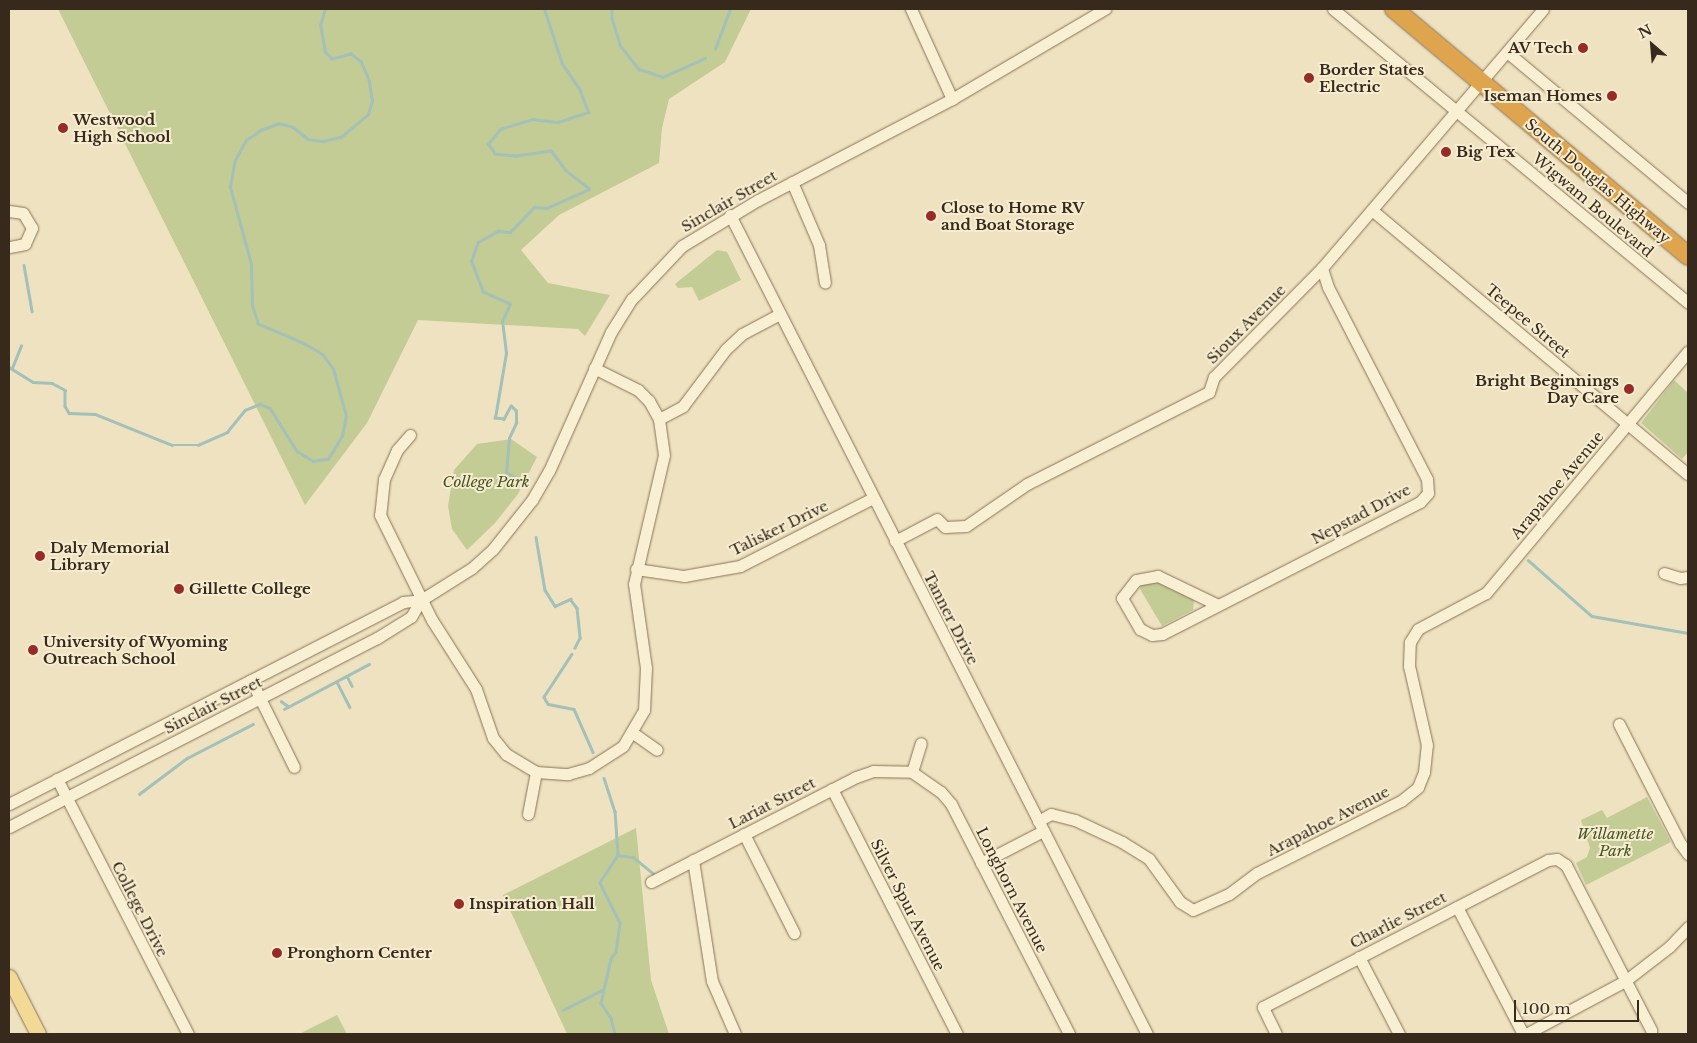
<!DOCTYPE html>
<style>
body{margin:0}
#map{position:relative;width:1697px;height:1043px;overflow:hidden;background:#eee2c0;font-family:"Libre Baskerville",serif}
div>[style]{position:absolute}
[style*='--x']{left:calc(var(--x)*1px);top:calc(var(--y)*1px);width:calc(var(--w)*1px);rotate:calc(var(--a)*1deg)}
.green>*{inset:0;background:#c3cc94}
.stream>*{height:2.5px;margin:-1.25px;padding:0 1.25px;transform-origin:1.25px;border-radius:1.25px;background:#a3c0b9}
.roads{filter:drop-shadow(0 0 1px #877358) drop-shadow(0 0 1px #877358)}
.minor>*{height:11px;margin:-5.5px;padding:0 5.5px;transform-origin:5.5px;border-radius:5.5px;background:#f9efd3}
.major>*{height:15px;margin:-7.5px;padding:0 7.5px;transform-origin:7.5px;border-radius:7.5px;background:#f2d996}
.highway>*{height:18px;margin:-9px;padding:0 9px;transform-origin:9px;border-radius:9px;background:#dfa54e}
.dots>*{width:14px;height:14px;translate:-50% -50%;box-sizing:border-box;border:2px solid #f6eccf;border-radius:50%}
span{translate:-50% -50%;white-space:nowrap;text-align:center;line-height:1.15;-webkit-text-stroke:4px #f6eccf;paint-order:stroke}
.poi-label{font-size:15px;color:#372a1c;font-weight:700}
.right{translate:-100% -50%;text-align:right}
.left{translate:0 -50%;text-align:left}
.street-label{font-size:15px;color:#372a1c}
.park-label{font-size:15px;color:#455323;font-style:italic}
.frame{position:absolute;inset:0;border:10px solid #372a1c;pointer-events:none}
.north{position:absolute;left:1627px;top:20px;width:50px;height:50px;-webkit-text-stroke:4px #f6eccf;paint-order:stroke;rotate:333deg;font-size:14px;font-weight:700;line-height:20px;text-align:center;color:#372a1c}
.north::after{content:'';display:block;margin:auto;width:18px;height:22px;background:#372a1c;clip-path:polygon(50% 0,100% 100%,50% 72%,0 100%)}
.scale{position:absolute;left:1514px;top:1000px;width:125px;height:22px;box-sizing:border-box;border:2px solid #372a1c;border-top:0;padding-left:6px;font-size:15px;line-height:18px;white-space:nowrap;color:#372a1c;-webkit-text-stroke:4px #f6eccf;paint-order:stroke}
</style>
<div id="map">
<div class="green">
<div style="clip-path:polygon(58px 9px,751px 9px,725px 62px,669px 99px,662px 128px,659px 163px,559px 215px,521px 250px,548px 283px,610px 295px,585px 336px,578px 329px,418px 320px,367px 423px,305px 505px)"></div>
<div style="clip-path:polygon(717px 250px,727px 252px,741px 280px,699px 301px,692px 287px,678px 288px,675px 284px)"></div>
<div style="clip-path:polygon(1674px 380px,1688px 393px,1688px 452px,1682px 459px,1641px 423px)"></div>
<div style="clip-path:polygon(511px 439px,537px 457px,518px 494px,495px 523px,467px 550px,452px 529px,448px 506px,454px 470px,477px 444px)"></div>
<div style="clip-path:polygon(1153px 581px,1182px 590px,1194px 600px,1193px 610px,1162px 626px,1140px 589px,1142px 584px)"></div>
<div style="clip-path:polygon(1647px 797px,1671px 842px,1586px 885px,1576px 863px,1587px 857px,1590px 848px,1581px 820px,1602px 810px,1607px 818px)"></div>
<div style="clip-path:polygon(636px 828px,651px 980px,669px 1034px,567px 1034px,503px 895px)"></div>
<div style="clip-path:polygon(337px 1015px,347px 1034px,299px 1034px)"></div>
</div>
<div class="stream">
<div style="--x:612;--y:9;--w:9;--a:90"></div>
<div style="--x:612;--y:18;--w:28;--a:73"></div>
<div style="--x:620;--y:45;--w:31;--a:52"></div>
<div style="--x:639;--y:69;--w:25;--a:18"></div>
<div style="--x:663;--y:77;--w:46;--a:-24.3"></div>
<div style="--x:715;--y:49;--w:43;--a:-69.4"></div>
<div style="--x:24;--y:265;--w:47;--a:80.1"></div>
<div style="--x:9;--y:367;--w:28;--a:32"></div>
<div style="--x:33;--y:382;--w:19;--a:3"></div>
<div style="--x:52;--y:383;--w:15;--a:28"></div>
<div style="--x:65;--y:390;--w:16;--a:90"></div>
<div style="--x:65;--y:406;--w:8;--a:60"></div>
<div style="--x:69;--y:413;--w:26;--a:2"></div>
<div style="--x:95;--y:414;--w:83;--a:21.9"></div>
<div style="--x:172;--y:445;--w:26;--a:0"></div>
<div style="--x:198;--y:445;--w:32;--a:-24"></div>
<div style="--x:227;--y:432;--w:28;--a:-51"></div>
<div style="--x:245;--y:410;--w:16;--a:-22"></div>
<div style="--x:260;--y:404;--w:11;--a:22"></div>
<div style="--x:270;--y:408;--w:51;--a:57.9"></div>
<div style="--x:297;--y:451;--w:19;--a:32"></div>
<div style="--x:313;--y:461;--w:15;--a:-8"></div>
<div style="--x:328;--y:459;--w:27;--a:-59"></div>
<div style="--x:342;--y:436;--w:20;--a:-79"></div>
<div style="--x:346;--y:416;--w:49;--a:-105.5"></div>
<div style="--x:333;--y:369;--w:17;--a:-126"></div>
<div style="--x:323;--y:355;--w:21;--a:-149"></div>
<div style="--x:305;--y:344;--w:51;--a:-156.9"></div>
<div style="--x:258;--y:324;--w:19;--a:-108"></div>
<div style="--x:252;--y:306;--w:42;--a:-91.4"></div>
<div style="--x:251;--y:264;--w:80;--a:-105.3"></div>
<div style="--x:230;--y:187;--w:27;--a:-80"></div>
<div style="--x:235;--y:160;--w:23;--a:-61"></div>
<div style="--x:246;--y:140;--w:18;--a:-34"></div>
<div style="--x:261;--y:130;--w:19;--a:-21"></div>
<div style="--x:279;--y:123;--w:15;--a:16"></div>
<div style="--x:293;--y:127;--w:19;--a:39"></div>
<div style="--x:308;--y:139;--w:15;--a:8"></div>
<div style="--x:323;--y:141;--w:18;--a:-13"></div>
<div style="--x:341;--y:137;--w:35;--a:-40"></div>
<div style="--x:368;--y:114;--w:14;--a:-73"></div>
<div style="--x:372;--y:101;--w:20;--a:-99"></div>
<div style="--x:369;--y:81;--w:21;--a:-113"></div>
<div style="--x:361;--y:62;--w:13;--a:-141"></div>
<div style="--x:351;--y:54;--w:20;--a:165"></div>
<div style="--x:332;--y:59;--w:10;--a:-135"></div>
<div style="--x:325;--y:52;--w:27;--a:-100"></div>
<div style="--x:320;--y:25;--w:17;--a:-73"></div>
<div style="--x:12;--y:368;--w:24;--a:-68"></div>
<div style="--x:518;--y:479;--w:13;--a:-153"></div>
<div style="--x:506;--y:473;--w:35;--a:-85"></div>
<div style="--x:509;--y:438;--w:17;--a:-65"></div>
<div style="--x:516;--y:423;--w:12;--a:-90"></div>
<div style="--x:516;--y:411;--w:7;--a:-135"></div>
<div style="--x:511;--y:406;--w:15;--a:118"></div>
<div style="--x:504;--y:419;--w:9;--a:-174"></div>
<div style="--x:495;--y:418;--w:66;--a:-80.4"></div>
<div style="--x:506;--y:353;--w:32;--a:-97"></div>
<div style="--x:502;--y:321;--w:19;--a:-65"></div>
<div style="--x:510;--y:304;--w:30;--a:-156"></div>
<div style="--x:483;--y:292;--w:33;--a:-111"></div>
<div style="--x:471;--y:261;--w:20;--a:-70"></div>
<div style="--x:478;--y:242;--w:23;--a:-29"></div>
<div style="--x:498;--y:231;--w:12;--a:5"></div>
<div style="--x:510;--y:232;--w:35;--a:-46"></div>
<div style="--x:534;--y:207;--w:13;--a:4"></div>
<div style="--x:547;--y:208;--w:46;--a:-24.3"></div>
<div style="--x:589;--y:189;--w:29;--a:-142"></div>
<div style="--x:566;--y:171;--w:25;--a:-127"></div>
<div style="--x:551;--y:151;--w:35;--a:172"></div>
<div style="--x:516;--y:156;--w:21;--a:-175"></div>
<div style="--x:495;--y:154;--w:12;--a:-125"></div>
<div style="--x:488;--y:144;--w:19;--a:-51"></div>
<div style="--x:500;--y:129;--w:34;--a:-17"></div>
<div style="--x:532;--y:119;--w:26;--a:7"></div>
<div style="--x:558;--y:122;--w:32;--a:-18"></div>
<div style="--x:588;--y:112;--w:25;--a:-111"></div>
<div style="--x:579;--y:89;--w:30;--a:-124"></div>
<div style="--x:562;--y:64;--w:58;--a:-108.1"></div>
<div style="--x:536;--y:537;--w:54;--a:80.4"></div>
<div style="--x:545;--y:590;--w:19;--a:58"></div>
<div style="--x:555;--y:606;--w:17;--a:-25"></div>
<div style="--x:570;--y:599;--w:11;--a:52"></div>
<div style="--x:577;--y:608;--w:30;--a:84"></div>
<div style="--x:580;--y:638;--w:11;--a:117"></div>
<div style="--x:1528;--y:560;--w:85;--a:41.2"></div>
<div style="--x:1592;--y:616;--w:97;--a:10"></div>
<div style="--x:572;--y:654;--w:51;--a:123.1"></div>
<div style="--x:544;--y:697;--w:8;--a:60"></div>
<div style="--x:548;--y:704;--w:26;--a:11"></div>
<div style="--x:574;--y:709;--w:47;--a:66.2"></div>
<div style="--x:347;--y:676;--w:11;--a:63"></div>
<div style="--x:337;--y:682;--w:28;--a:63"></div>
<div style="--x:281;--y:701;--w:9;--a:36"></div>
<div style="--x:284;--y:709;--w:96;--a:-27.9"></div>
<div style="--x:604;--y:778;--w:35;--a:72"></div>
<div style="--x:615;--y:811;--w:44;--a:86.1"></div>
<div style="--x:618;--y:855;--w:33;--a:123"></div>
<div style="--x:600;--y:883;--w:45;--a:63.4"></div>
<div style="--x:620;--y:923;--w:29;--a:98"></div>
<div style="--x:616;--y:952;--w:9;--a:126"></div>
<div style="--x:611;--y:959;--w:45;--a:102.8"></div>
<div style="--x:601;--y:1003;--w:18;--a:56"></div>
<div style="--x:611;--y:1018;--w:16;--a:76"></div>
<div style="--x:139;--y:794;--w:60;--a:-36.9"></div>
<div style="--x:187;--y:758;--w:74;--a:-27.3"></div>
<div style="--x:618;--y:855;--w:15;--a:8"></div>
<div style="--x:633;--y:857;--w:26;--a:39"></div>
<div style="--x:563;--y:1010;--w:44;--a:-27.1"></div>
</div>
<div class="roads">
<div class="minor">
<div style="--x:911;--y:9;--w:99;--a:65.5"></div>
<div style="--x:1333;--y:9;--w:461;--a:39.6"></div>
<div style="--x:1507;--y:52;--w:236;--a:39.8"></div>
<div style="--x:792;--y:182;--w:69;--a:66.8"></div>
<div style="--x:819;--y:245;--w:38;--a:81"></div>
<div style="--x:9;--y:211;--w:14;--a:8"></div>
<div style="--x:23;--y:213;--w:17;--a:59"></div>
<div style="--x:32;--y:228;--w:17;--a:114"></div>
<div style="--x:25;--y:244;--w:16;--a:169"></div>
<div style="--x:1373;--y:211;--w:410;--a:39.9"></div>
<div style="--x:730;--y:215;--w:919;--a:63.02"></div>
<div style="--x:659;--y:419;--w:27;--a:-28"></div>
<div style="--x:683;--y:406;--w:71;--a:-53"></div>
<div style="--x:726;--y:349;--w:22;--a:-43"></div>
<div style="--x:742;--y:334;--w:43;--a:-27.8"></div>
<div style="--x:410;--y:435;--w:20;--a:131"></div>
<div style="--x:397;--y:450;--w:32;--a:114"></div>
<div style="--x:384;--y:479;--w:36;--a:96"></div>
<div style="--x:380;--y:515;--w:117;--a:63.7"></div>
<div style="--x:432;--y:620;--w:82;--a:57.5"></div>
<div style="--x:476;--y:689;--w:52;--a:70.9"></div>
<div style="--x:493;--y:738;--w:21;--a:51"></div>
<div style="--x:506;--y:754;--w:35;--a:31"></div>
<div style="--x:536;--y:772;--w:32;--a:4"></div>
<div style="--x:568;--y:774;--w:22;--a:-16"></div>
<div style="--x:589;--y:768;--w:40;--a:-32.9"></div>
<div style="--x:623;--y:746;--w:42;--a:-59.7"></div>
<div style="--x:644;--y:710;--w:42;--a:-87.3"></div>
<div style="--x:646;--y:668;--w:85;--a:-98.1"></div>
<div style="--x:634;--y:584;--w:132;--a:-76.9"></div>
<div style="--x:664;--y:455;--w:36;--a:-98"></div>
<div style="--x:659;--y:419;--w:21;--a:-119"></div>
<div style="--x:649;--y:401;--w:16;--a:-135"></div>
<div style="--x:638;--y:390;--w:49;--a:-153.4"></div>
<div style="--x:895;--y:541;--w:47;--a:-27.6"></div>
<div style="--x:937;--y:519;--w:11;--a:45"></div>
<div style="--x:945;--y:527;--w:21;--a:-3"></div>
<div style="--x:966;--y:526;--w:74;--a:-34.5"></div>
<div style="--x:1027;--y:484;--w:204;--a:-26.8"></div>
<div style="--x:1209;--y:392;--w:16;--a:-72"></div>
<div style="--x:1214;--y:377;--w:153;--a:-45.3"></div>
<div style="--x:1322;--y:268;--w:340;--a:-49.5"></div>
<div style="--x:636;--y:569;--w:49;--a:8.3"></div>
<div style="--x:684;--y:576;--w:57;--a:-10.1"></div>
<div style="--x:740;--y:566;--w:149;--a:-27.1"></div>
<div style="--x:1664;--y:573;--w:17;--a:17"></div>
<div style="--x:1680;--y:578;--w:8;--a:-7"></div>
<div style="--x:1218;--y:605;--w:67;--a:-154.2"></div>
<div style="--x:1158;--y:576;--w:22;--a:170"></div>
<div style="--x:1136;--y:580;--w:23;--a:128"></div>
<div style="--x:1122;--y:598;--w:36;--a:60"></div>
<div style="--x:1140;--y:629;--w:13;--a:27"></div>
<div style="--x:1152;--y:635;--w:10;--a:-6"></div>
<div style="--x:1162;--y:634;--w:290;--a:-27.1"></div>
<div style="--x:1420;--y:502;--w:12;--a:-48"></div>
<div style="--x:1428;--y:493;--w:14;--a:-94"></div>
<div style="--x:1427;--y:479;--w:216;--a:-117.3"></div>
<div style="--x:1328;--y:287;--w:20;--a:-108"></div>
<div style="--x:251;--y:680;--w:97;--a:63.7"></div>
<div style="--x:1619;--y:724;--w:134;--a:62.9"></div>
<div style="--x:1680;--y:843;--w:14;--a:54"></div>
<div style="--x:633;--y:733;--w:29;--a:35"></div>
<div style="--x:912;--y:772;--w:30;--a:-73"></div>
<div style="--x:57;--y:779;--w:287;--a:62.8"></div>
<div style="--x:832;--y:789;--w:275;--a:63"></div>
<div style="--x:9;--y:804;--w:443;--a:-27.1"></div>
<div style="--x:403;--y:602;--w:18;--a:-6"></div>
<div style="--x:421;--y:600;--w:60;--a:-32.1"></div>
<div style="--x:472;--y:568;--w:28;--a:-42"></div>
<div style="--x:493;--y:549;--w:63;--a:-51.5"></div>
<div style="--x:532;--y:500;--w:34;--a:-60"></div>
<div style="--x:549;--y:471;--w:152;--a:-66"></div>
<div style="--x:611;--y:332;--w:39;--a:-58"></div>
<div style="--x:632;--y:299;--w:73;--a:-46.7"></div>
<div style="--x:682;--y:246;--w:89;--a:-31.2"></div>
<div style="--x:758;--y:200;--w:219;--a:-27.5"></div>
<div style="--x:952;--y:99;--w:178;--a:-30.5"></div>
<div style="--x:528;--y:814;--w:43;--a:-79.2"></div>
<div style="--x:1038;--y:821;--w:15;--a:-28"></div>
<div style="--x:1051;--y:814;--w:25;--a:14"></div>
<div style="--x:1075;--y:820;--w:52;--a:25.1"></div>
<div style="--x:1122;--y:842;--w:32;--a:32"></div>
<div style="--x:1149;--y:859;--w:53;--a:54.2"></div>
<div style="--x:1180;--y:902;--w:15;--a:32"></div>
<div style="--x:1193;--y:910;--w:39;--a:-24"></div>
<div style="--x:1229;--y:894;--w:35;--a:-37"></div>
<div style="--x:1257;--y:873;--w:161;--a:-26.6"></div>
<div style="--x:1401;--y:801;--w:22;--a:-39"></div>
<div style="--x:1418;--y:787;--w:16;--a:-68"></div>
<div style="--x:1424;--y:772;--w:27;--a:-84"></div>
<div style="--x:1427;--y:745;--w:81;--a:-102.8"></div>
<div style="--x:1409;--y:666;--w:24;--a:-88"></div>
<div style="--x:1410;--y:642;--w:15;--a:-58"></div>
<div style="--x:1418;--y:629;--w:77;--a:-27.9"></div>
<div style="--x:1486;--y:593;--w:315;--a:-50.1"></div>
<div style="--x:9;--y:827;--w:414;--a:-27.2"></div>
<div style="--x:377;--y:638;--w:40;--a:-32"></div>
<div style="--x:411;--y:617;--w:20;--a:-60"></div>
<div style="--x:744;--y:834;--w:111;--a:63.2"></div>
<div style="--x:693;--y:860;--w:122;--a:81.1"></div>
<div style="--x:712;--y:981;--w:58;--a:66.5"></div>
<div style="--x:981;--y:863;--w:70;--a:-27.3"></div>
<div style="--x:651;--y:882;--w:230;--a:-27.1"></div>
<div style="--x:856;--y:777;--w:18;--a:-19"></div>
<div style="--x:873;--y:771;--w:39;--a:1"></div>
<div style="--x:912;--y:772;--w:35;--a:35"></div>
<div style="--x:941;--y:792;--w:16;--a:50"></div>
<div style="--x:951;--y:804;--w:259;--a:62.8"></div>
<div style="--x:1457;--y:907;--w:143;--a:62.5"></div>
<div style="--x:1359;--y:957;--w:87;--a:62.5"></div>
<div style="--x:1276;--y:1034;--w:30;--a:-116"></div>
<div style="--x:1263;--y:1007;--w:321;--a:-27.3"></div>
<div style="--x:1548;--y:860;--w:9;--a:-6"></div>
<div style="--x:1557;--y:859;--w:11;--a:34"></div>
<div style="--x:1566;--y:865;--w:186;--a:62.7"></div>
<div style="--x:1526;--y:1034;--w:112;--a:-28.2"></div>
<div style="--x:1625;--y:981;--w:56;--a:-37.7"></div>
<div style="--x:1669;--y:947;--w:28;--a:-46"></div>
</div>
<div class="major">
<div style="--x:9;--y:977;--w:64;--a:63"></div>
</div>
<div class="highway">
<div style="--x:1394;--y:9;--w:384;--a:40"></div>
</div>
</div>
<div class="dots">
<div style="left:1583px;top:48px;background:#972b27"></div>
<div style="left:1309px;top:78px;background:#972b27"></div>
<div style="left:1612px;top:96px;background:#972b27"></div>
<div style="left:63px;top:128px;background:#972b27"></div>
<div style="left:1446px;top:152px;background:#972b27"></div>
<div style="left:931px;top:216px;background:#972b27"></div>
<div style="left:1629px;top:389px;background:#972b27"></div>
<div style="left:40px;top:556px;background:#972b27"></div>
<div style="left:179px;top:589px;background:#972b27"></div>
<div style="left:33px;top:650px;background:#972b27"></div>
<div style="left:459px;top:904px;background:#972b27"></div>
<div style="left:277px;top:953px;background:#972b27"></div>
</div>
<div class="poi-label">
<span class="right" style="left:1573px;top:48px">AV Tech</span>
<span class="left" style="left:1319px;top:78px">Border States<br>Electric</span>
<span class="right" style="left:1602px;top:96px">Iseman Homes</span>
<span class="left" style="left:73px;top:128px">Westwood<br>High School</span>
<span class="left" style="left:1456px;top:152px">Big Tex</span>
<span class="left" style="left:941px;top:216px">Close to Home RV<br>and Boat Storage</span>
<span class="right" style="left:1619px;top:389px">Bright Beginnings<br>Day Care</span>
<span class="left" style="left:50px;top:556px">Daly Memorial<br>Library</span>
<span class="left" style="left:189px;top:589px">Gillette College</span>
<span class="left" style="left:43px;top:650px">University of Wyoming<br>Outreach School</span>
<span class="left" style="left:469px;top:904px">Inspiration Hall</span>
<span class="left" style="left:287px;top:953px">Pronghorn Center</span>
</div>
<div class="street-label">
<span style="left:1598px;top:181px;rotate:40deg">South Douglas Highway</span>
<span style="left:729px;top:201px;rotate:-30deg">Sinclair Street</span>
<span style="left:1593px;top:205px;rotate:40deg">Wigwam Boulevard</span>
<span style="left:1528px;top:321px;rotate:40deg">Teepee Street</span>
<span style="left:1246px;top:324px;rotate:-45deg">Sioux Avenue</span>
<span style="left:1557px;top:485px;rotate:-50deg">Arapahoe Avenue</span>
<span style="left:1361px;top:514px;rotate:-28deg">Nepstad Drive</span>
<span style="left:779px;top:528px;rotate:-26deg">Talisker Drive</span>
<span style="left:951px;top:618px;rotate:63deg">Tanner Drive</span>
<span style="left:213px;top:705px;rotate:-27deg">Sinclair Street</span>
<span style="left:772px;top:803px;rotate:-27deg">Lariat Street</span>
<span style="left:1328px;top:821px;rotate:-27deg">Arapahoe Avenue</span>
<span style="left:1012px;top:890px;rotate:63deg">Longhorn Avenue</span>
<span style="left:908px;top:905px;rotate:63deg">Silver Spur Avenue</span>
<span style="left:140px;top:909px;rotate:63deg">College Drive</span>
<span style="left:1398px;top:920px;rotate:-27deg">Charlie Street</span>
</div>
<div class="park-label">
<span style="left:486px;top:482px">College Park</span>
<span style="left:1615px;top:842px">Willamette<br>Park</span>
</div>
<div class="frame"></div>
<div class="north">N</div>
<div class="scale">100 m</div>
</div>
